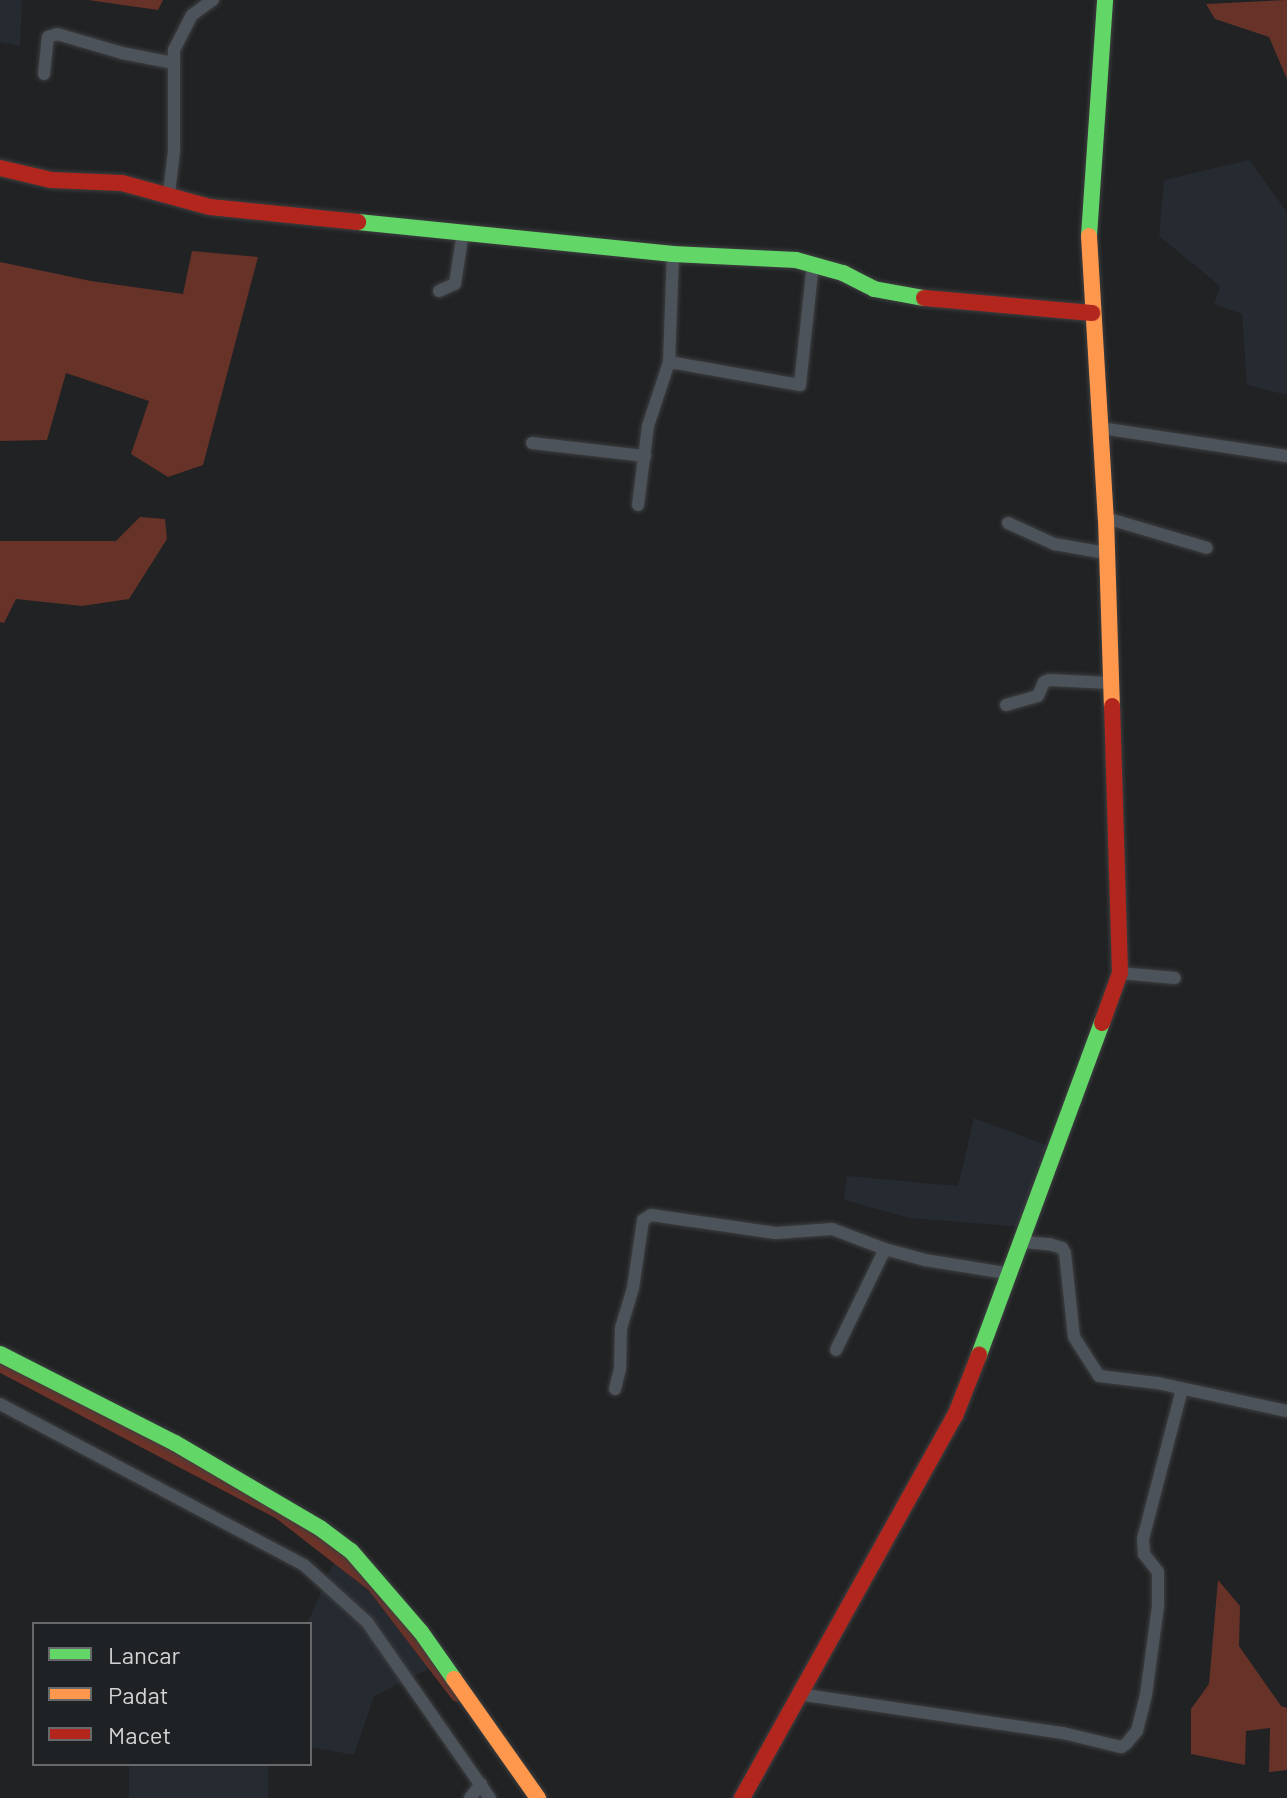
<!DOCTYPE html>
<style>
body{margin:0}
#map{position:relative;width:1287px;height:1798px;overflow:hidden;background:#202224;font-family:Barlow,sans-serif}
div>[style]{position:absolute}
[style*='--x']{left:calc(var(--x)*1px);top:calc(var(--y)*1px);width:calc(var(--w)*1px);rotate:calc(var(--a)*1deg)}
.built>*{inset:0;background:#262a31;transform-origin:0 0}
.forest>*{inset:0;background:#673228}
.canal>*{height:12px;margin:-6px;padding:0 6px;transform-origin:6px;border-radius:6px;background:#6c3329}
.roads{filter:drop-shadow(0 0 2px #3d3e3f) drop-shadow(0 0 2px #3d3e3f)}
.street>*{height:12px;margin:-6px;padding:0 6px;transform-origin:6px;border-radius:6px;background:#4d535a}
.fast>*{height:16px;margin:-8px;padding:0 8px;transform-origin:8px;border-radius:8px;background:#63d668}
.slow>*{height:16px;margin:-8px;padding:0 8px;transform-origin:8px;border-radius:8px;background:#ff974d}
.jam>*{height:16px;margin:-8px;padding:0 8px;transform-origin:8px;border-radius:8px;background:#b3261e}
span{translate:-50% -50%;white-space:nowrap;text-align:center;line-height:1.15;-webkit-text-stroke:6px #1f2225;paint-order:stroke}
.legend{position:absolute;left:32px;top:1622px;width:280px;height:144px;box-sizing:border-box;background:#1f2225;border:2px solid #67696b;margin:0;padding:10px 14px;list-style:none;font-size:24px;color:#d2d3d5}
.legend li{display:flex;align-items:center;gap:16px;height:40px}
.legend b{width:40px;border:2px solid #67696b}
</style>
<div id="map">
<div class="built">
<div style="clip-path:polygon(0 0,22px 0,20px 46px,0 42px)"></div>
<div style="clip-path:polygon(1249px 160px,1287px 212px,1287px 395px,1247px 385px,1242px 314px,1214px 304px,1220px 286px,1159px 236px,1164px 180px)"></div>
<div style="clip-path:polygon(974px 1118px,1062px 1151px,1035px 1228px,910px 1218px,844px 1200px,847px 1176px,958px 1186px)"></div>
<div style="clip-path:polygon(334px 1562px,396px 1614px,435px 1666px,374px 1696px,354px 1755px,310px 1747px,310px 1624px,307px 1624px)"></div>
<div style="left:129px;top:1764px;width:139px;height:35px"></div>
</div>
<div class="forest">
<div style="clip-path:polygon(88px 0,163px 0,158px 10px)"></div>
<div style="clip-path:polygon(1287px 0,1287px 79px,1269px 37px,1215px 19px,1206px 4px)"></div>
<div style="clip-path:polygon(192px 251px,258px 257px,203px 465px,168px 477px,131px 454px,149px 401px,66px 373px,47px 440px,0 441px,0 262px,91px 281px,183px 294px)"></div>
<div style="clip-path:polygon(140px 517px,165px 519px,167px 539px,129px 599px,82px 606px,16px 599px,4px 623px,0 622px,0 541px,116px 541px)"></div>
<div style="clip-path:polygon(1218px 1580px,1240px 1606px,1239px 1646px,1281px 1706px,1287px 1708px,1287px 1770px,1269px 1772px,1270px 1728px,1246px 1731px,1245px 1765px,1191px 1754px,1191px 1709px,1209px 1684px)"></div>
</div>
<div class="canal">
<div style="--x:0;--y:1366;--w:315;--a:27.8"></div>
<div style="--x:279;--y:1513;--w:119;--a:37.8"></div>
<div style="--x:373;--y:1586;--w:138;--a:52.6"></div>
</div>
<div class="roads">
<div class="street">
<div style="--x:44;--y:74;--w:37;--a:-84"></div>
<div style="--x:48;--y:37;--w:9;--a:-18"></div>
<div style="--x:57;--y:34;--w:68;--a:16.3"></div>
<div style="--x:122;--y:53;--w:53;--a:10.9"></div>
<div style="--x:169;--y:193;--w:42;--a:-83.2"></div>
<div style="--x:174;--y:151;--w:101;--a:-90"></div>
<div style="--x:174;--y:50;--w:39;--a:-63"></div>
<div style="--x:192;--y:15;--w:26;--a:-36"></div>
<div style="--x:439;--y:291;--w:17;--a:-24"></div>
<div style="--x:455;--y:284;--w:53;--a:-81.3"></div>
<div style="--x:669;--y:362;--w:133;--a:10"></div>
<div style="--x:800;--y:385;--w:122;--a:-83.9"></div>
<div style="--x:1101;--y:428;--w:188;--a:8.6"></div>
<div style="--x:532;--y:443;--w:114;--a:6.6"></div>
<div style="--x:638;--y:505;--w:80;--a:-82.8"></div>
<div style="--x:648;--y:426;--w:67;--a:-71.8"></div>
<div style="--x:669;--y:362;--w:108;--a:-87.9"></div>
<div style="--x:1106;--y:518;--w:105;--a:16.5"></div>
<div style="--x:1008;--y:523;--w:51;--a:24.5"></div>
<div style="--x:1054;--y:544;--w:53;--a:9.8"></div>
<div style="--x:1006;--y:705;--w:33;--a:-16"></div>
<div style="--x:1038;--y:696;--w:15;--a:-67"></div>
<div style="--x:1044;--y:682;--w:5;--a:-22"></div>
<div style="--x:1049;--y:680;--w:60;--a:2.9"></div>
<div style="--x:1120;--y:973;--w:55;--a:5.2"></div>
<div style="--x:1024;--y:1242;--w:25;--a:5"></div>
<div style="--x:1049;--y:1244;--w:14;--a:17"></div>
<div style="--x:1062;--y:1248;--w:6;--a:59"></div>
<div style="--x:1065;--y:1253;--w:84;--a:83.9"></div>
<div style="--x:1074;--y:1337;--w:46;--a:57.3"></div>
<div style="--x:1099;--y:1376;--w:58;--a:6.9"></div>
<div style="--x:1157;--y:1383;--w:133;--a:12.2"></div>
<div style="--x:836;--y:1350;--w:112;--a:-64.1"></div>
<div style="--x:615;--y:1389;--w:21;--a:-76"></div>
<div style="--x:620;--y:1369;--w:41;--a:-88.6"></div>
<div style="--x:621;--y:1328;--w:42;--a:-73.3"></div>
<div style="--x:633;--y:1288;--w:69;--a:-81.6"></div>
<div style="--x:643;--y:1220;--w:9;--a:-32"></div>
<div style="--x:651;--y:1215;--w:126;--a:8.2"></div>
<div style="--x:776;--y:1233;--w:56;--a:-4.1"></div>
<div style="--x:832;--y:1229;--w:57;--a:20.7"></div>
<div style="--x:885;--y:1249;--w:41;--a:15.4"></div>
<div style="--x:925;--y:1260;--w:87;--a:9.2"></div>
<div style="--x:0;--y:1404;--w:344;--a:27.9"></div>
<div style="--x:304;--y:1565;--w:85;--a:42.1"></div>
<div style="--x:367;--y:1622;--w:215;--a:55.1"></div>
<div style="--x:798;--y:1694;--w:268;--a:8.4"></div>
<div style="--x:1063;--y:1733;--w:60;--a:13.6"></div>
<div style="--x:1121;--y:1747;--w:6;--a:-31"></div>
<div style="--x:1126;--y:1744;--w:17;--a:-50"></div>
<div style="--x:1137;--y:1731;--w:37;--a:-76"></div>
<div style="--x:1146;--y:1695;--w:90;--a:-82.3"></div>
<div style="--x:1158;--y:1606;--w:34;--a:-90"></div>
<div style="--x:1158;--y:1572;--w:23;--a:-128"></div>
<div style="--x:1144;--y:1554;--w:15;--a:-94"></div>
<div style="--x:1143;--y:1539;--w:155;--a:-75.4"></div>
<div style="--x:470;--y:1798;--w:18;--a:-52"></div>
</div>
<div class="fast">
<div style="--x:358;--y:222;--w:317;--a:5.8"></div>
<div style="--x:673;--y:254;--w:123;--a:2.8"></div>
<div style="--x:796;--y:260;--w:49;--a:15.5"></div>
<div style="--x:843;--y:273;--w:35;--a:27"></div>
<div style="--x:874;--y:289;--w:51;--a:10.2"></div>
<div style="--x:1089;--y:236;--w:237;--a:-86.1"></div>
<div style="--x:0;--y:1354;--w:196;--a:27"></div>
<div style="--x:175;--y:1443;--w:168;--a:30.4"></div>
<div style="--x:320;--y:1528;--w:39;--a:37"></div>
<div style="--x:351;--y:1551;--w:107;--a:49.2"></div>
<div style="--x:421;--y:1632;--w:57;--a:54.9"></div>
<div style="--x:979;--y:1355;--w:354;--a:-69.7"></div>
</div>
<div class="slow">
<div style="--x:1089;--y:236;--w:283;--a:86.6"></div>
<div style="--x:1106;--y:518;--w:188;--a:88.2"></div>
<div style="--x:454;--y:1679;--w:146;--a:54.8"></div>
</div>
<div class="jam">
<div style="--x:0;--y:168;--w:52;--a:13.2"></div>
<div style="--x:51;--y:180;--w:71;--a:2.4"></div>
<div style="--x:122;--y:183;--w:91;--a:15.3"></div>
<div style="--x:210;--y:207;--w:149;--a:5.8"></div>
<div style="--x:924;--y:298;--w:169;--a:5.1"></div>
<div style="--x:1102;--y:1023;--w:53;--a:-70.2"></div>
<div style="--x:1120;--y:973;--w:267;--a:-91.7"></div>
<div style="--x:742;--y:1798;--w:437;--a:-60.9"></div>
<div style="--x:955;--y:1416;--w:66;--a:-68.5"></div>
</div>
</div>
<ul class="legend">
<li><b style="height:10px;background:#63d668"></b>Lancar</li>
<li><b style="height:10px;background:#ff974d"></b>Padat</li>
<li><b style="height:10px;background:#b3261e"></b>Macet</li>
</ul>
</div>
